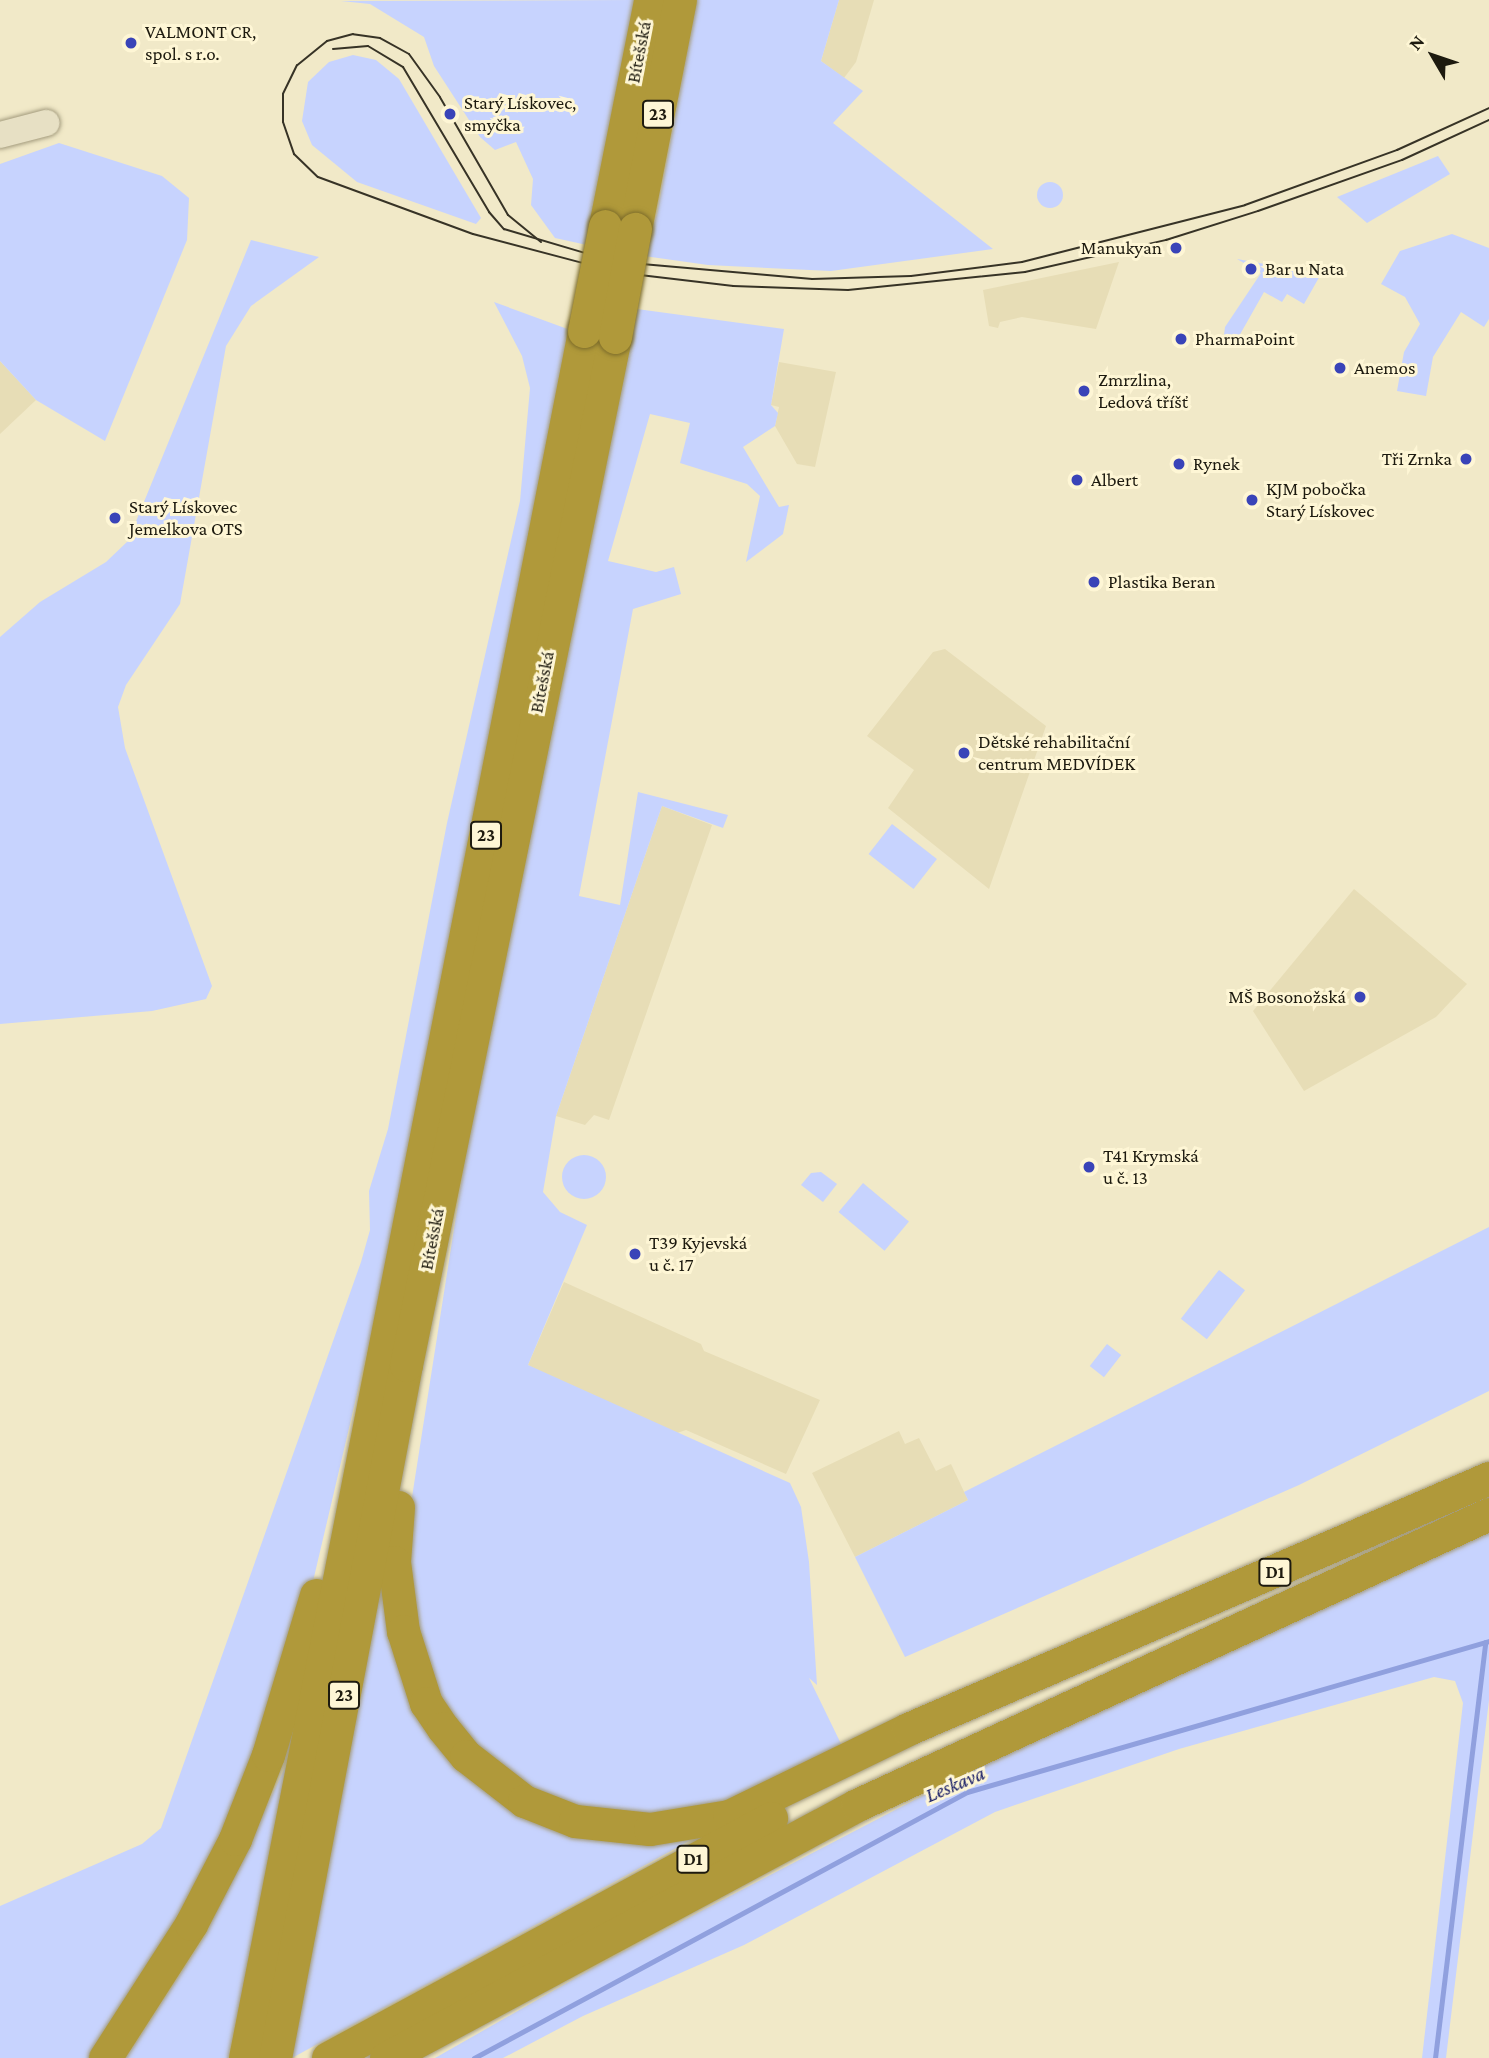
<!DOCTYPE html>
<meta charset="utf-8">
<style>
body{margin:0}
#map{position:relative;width:1489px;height:2058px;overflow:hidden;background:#f1e9c8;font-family:"Crimson Pro",serif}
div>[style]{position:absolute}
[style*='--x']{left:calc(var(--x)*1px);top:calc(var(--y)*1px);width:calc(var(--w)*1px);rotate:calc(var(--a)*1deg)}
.built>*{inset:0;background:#e7ddb6}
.green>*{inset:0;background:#c7d3fe;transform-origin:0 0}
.round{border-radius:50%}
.stream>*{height:5px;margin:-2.5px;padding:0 2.5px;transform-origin:2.5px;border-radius:2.5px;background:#90a0de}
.roads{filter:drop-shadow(0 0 2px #a39b7d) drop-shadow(0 0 2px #a39b7d)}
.secondary>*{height:26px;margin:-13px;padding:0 13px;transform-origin:13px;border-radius:13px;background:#e7e0c4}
.highway>*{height:33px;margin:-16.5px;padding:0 16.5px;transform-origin:16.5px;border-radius:16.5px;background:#b0993a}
.tram>*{height:2px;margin:-1px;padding:0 1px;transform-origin:1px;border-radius:1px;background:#373326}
.bridges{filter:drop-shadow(0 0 2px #7d6d2b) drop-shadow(0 0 2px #7d6d2b)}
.highway-bridge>*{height:33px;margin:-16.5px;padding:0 16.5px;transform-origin:16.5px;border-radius:16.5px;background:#b0993a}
.dots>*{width:19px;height:19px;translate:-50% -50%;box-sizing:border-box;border:4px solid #fef6d5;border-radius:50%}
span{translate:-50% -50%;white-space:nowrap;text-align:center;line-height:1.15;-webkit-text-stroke:6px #fef6d5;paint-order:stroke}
.shield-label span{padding:2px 5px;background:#fef6d5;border:2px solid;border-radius:5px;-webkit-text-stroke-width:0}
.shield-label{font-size:18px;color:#1d1a0f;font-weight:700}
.poi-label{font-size:19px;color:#1d1a0f}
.left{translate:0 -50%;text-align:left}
.right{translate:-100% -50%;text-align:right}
.street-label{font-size:19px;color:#1d1a0f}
.water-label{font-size:21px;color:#1b2068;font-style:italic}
.north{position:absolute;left:1398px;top:21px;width:70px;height:70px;-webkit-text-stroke:5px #fef6d5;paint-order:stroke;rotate:309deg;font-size:19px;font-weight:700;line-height:28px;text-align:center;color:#1d1a0f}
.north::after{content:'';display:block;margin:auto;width:24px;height:32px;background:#1d1a0f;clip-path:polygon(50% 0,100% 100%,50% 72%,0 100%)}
</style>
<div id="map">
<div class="built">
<div style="clip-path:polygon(839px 0,874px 0,856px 62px,844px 78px,821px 61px)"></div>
<div style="clip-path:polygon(1119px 262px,1096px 329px,1022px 317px,1000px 322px,998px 328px,989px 326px,983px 290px)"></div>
<div style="clip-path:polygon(0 361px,36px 400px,0 434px)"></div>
<div style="clip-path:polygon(779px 362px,836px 372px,815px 467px,797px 464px,775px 426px,779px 407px,771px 405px)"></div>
<div style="clip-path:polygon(945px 649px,1046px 726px,989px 889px,888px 808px,914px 770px,867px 736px,933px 652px)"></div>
<div style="clip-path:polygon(662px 806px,712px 825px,609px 1120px,594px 1115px,585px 1125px,556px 1116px)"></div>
<div style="clip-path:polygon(1354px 889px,1467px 984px,1436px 1017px,1304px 1091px,1253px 1011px)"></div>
<div style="clip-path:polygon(564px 1282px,701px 1344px,704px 1351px,820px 1400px,786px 1474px,686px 1430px,668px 1436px,528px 1365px)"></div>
<div style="clip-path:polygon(899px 1431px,905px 1444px,919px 1438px,936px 1471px,951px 1464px,968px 1500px,855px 1557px,812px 1473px)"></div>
</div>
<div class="green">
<div style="clip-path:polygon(635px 0,587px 245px,555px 238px,531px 205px,533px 179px,516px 142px,495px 150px,480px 137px,434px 66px,424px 37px,370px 4px,341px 1px)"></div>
<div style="clip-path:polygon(697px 0,839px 0,821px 61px,863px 91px,833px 123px,993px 249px,831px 271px,708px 265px,644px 256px,657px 214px)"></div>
<div style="clip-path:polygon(353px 55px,376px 60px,399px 79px,481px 218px,476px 224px,357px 182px,312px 145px,302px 121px,308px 82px,329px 62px)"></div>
<div style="clip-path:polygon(59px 143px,162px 176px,189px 198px,187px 240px,105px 441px,36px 400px,0 361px,0 164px)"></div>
<div style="clip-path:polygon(1438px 156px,1450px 174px,1367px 223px,1337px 197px)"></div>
<div class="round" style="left:1037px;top:182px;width:26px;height:26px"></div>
<div style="clip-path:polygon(1452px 234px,1489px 248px,1489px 319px,1484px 327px,1461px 312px,1433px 357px,1426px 396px,1397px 391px,1404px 352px,1420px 324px,1405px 297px,1381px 284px,1400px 251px)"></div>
<div style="clip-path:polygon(251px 240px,319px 257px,251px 306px,226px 346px,180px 604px,126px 685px,118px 707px,125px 748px,212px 986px,206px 999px,152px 1011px,0 1024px,0 637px,40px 602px,106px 562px,128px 541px)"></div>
<div style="clip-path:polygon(1237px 259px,1321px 274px,1304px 304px,1287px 294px,1282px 302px,1264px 292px,1238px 338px,1224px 335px,1225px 327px,1261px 273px)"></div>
<div style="clip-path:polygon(494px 302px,573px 331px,412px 1160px,303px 1624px,230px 1834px,95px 2058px,0 2058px,0 1906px,142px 1844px,161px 1828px,361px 1262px,370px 1230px,369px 1191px,388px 1129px,447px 823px,520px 501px,530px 388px,522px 356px)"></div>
<div style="clip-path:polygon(637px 309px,784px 329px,771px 405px,778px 413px,775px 426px,743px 447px,779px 507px,789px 505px,783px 534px,746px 562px,760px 496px,747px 484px,680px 463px,690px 423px,650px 414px,608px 561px,656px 572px,674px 567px,681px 594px,633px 609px,579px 896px,620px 905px,638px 792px,728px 815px,723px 828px,662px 806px,556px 1116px,543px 1192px,560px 1212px,587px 1225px,528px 1365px,790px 1483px,801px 1507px,809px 1562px,817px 1685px,809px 1678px,845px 1752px,694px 1818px,574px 1814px,471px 1750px,419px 1659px,407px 1529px,466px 1152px)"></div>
<div style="left:892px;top:824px;width:57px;height:38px;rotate:38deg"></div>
<div class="round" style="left:562px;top:1155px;width:44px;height:44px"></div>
<div style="clip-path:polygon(821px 1172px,837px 1184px,823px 1202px,801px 1185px,811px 1173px)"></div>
<div style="left:863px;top:1183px;width:60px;height:38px;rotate:40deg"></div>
<div style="clip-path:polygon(1489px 1227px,1489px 1391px,1299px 1485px,905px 1657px,855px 1557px,968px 1500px,964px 1492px)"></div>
<div style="left:1219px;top:1270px;width:33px;height:62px;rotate:38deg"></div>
<div style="left:1107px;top:1344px;width:18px;height:28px;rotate:38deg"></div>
<div style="clip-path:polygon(1489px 1514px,1489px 1700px,1446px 2058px,1422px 2058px,1463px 1703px,1455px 1681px,1434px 1677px,1179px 1749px,995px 1812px,744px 1945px,583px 2016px,503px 2058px,435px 2058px,609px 1959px,945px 1784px,941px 1765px)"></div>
<div style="clip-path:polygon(381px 1584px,433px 1735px,613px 1839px,691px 1840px,292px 2058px)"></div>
<div style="clip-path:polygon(288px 1761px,290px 1770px,228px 2058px,126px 2058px,206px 1934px)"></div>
</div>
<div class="stream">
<div style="--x:474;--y:2058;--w:560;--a:-28.35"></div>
<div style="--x:967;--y:1792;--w:543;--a:-16.13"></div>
<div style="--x:1435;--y:2058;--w:419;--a:-83.1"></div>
</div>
<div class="roads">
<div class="secondary">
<div style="--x:0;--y:135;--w:48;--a:-14.6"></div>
</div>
<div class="highway">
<div style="--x:605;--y:226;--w:230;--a:-78.7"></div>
<div style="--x:635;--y:229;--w:233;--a:-78.9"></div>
<div style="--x:398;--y:1507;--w:55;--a:94.2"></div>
<div style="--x:394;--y:1562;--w:70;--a:82.6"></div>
<div style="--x:403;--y:1631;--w:76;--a:72.3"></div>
<div style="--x:426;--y:1703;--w:30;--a:56"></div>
<div style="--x:443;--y:1728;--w:36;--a:51"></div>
<div style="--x:466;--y:1756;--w:73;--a:37.8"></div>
<div style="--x:524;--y:1801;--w:55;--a:21.4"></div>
<div style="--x:575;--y:1821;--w:75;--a:6.1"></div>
<div style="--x:650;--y:1829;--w:80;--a:-9.3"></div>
<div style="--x:729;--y:1816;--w:199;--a:-25.9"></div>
<div style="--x:908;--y:1729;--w:633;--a:-23.37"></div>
<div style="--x:105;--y:2058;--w:159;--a:-57.3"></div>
<div style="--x:191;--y:1924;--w:96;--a:-62.6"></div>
<div style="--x:235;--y:1839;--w:90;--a:-68.6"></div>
<div style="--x:268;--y:1755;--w:167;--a:-73.3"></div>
<div style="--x:245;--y:2058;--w:1760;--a:-78.89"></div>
<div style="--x:275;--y:2058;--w:705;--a:-79.3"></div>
<div style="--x:406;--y:1365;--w:1049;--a:-78.51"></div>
<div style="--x:328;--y:2058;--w:504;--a:-28.45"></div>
<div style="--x:386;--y:2058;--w:535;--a:-28.24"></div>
<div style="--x:857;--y:1805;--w:696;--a:-24.72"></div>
</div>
</div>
<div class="tram">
<div style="--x:333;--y:49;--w:35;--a:-5"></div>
<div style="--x:368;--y:46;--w:41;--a:31"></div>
<div style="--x:403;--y:67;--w:169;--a:59.3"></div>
<div style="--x:489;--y:212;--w:23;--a:49"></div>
<div style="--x:504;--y:229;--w:84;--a:16.5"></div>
<div style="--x:541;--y:242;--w:43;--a:-140.7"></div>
<div style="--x:508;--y:215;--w:136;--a:-120"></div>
<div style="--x:440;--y:97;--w:53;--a:-125.8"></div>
<div style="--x:409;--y:54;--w:33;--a:-151"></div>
<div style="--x:380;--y:38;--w:27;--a:-172"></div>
<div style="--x:353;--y:34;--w:27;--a:165"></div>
<div style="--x:327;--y:41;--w:38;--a:141"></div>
<div style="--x:297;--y:65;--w:32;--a:116"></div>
<div style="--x:283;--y:94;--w:28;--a:90"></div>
<div style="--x:283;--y:122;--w:34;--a:71"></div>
<div style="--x:294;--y:154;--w:33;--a:44"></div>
<div style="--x:318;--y:177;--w:165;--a:20.2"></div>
<div style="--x:473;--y:234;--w:114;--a:14.8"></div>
<div style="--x:642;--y:264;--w:171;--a:5"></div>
<div style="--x:812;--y:279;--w:99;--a:-1.7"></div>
<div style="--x:911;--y:276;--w:112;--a:-7.2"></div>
<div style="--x:1022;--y:262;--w:230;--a:-14.3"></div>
<div style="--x:1245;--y:205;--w:162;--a:-19.9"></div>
<div style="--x:1397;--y:150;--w:101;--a:-24.5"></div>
<div style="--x:640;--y:275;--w:94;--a:6.7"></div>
<div style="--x:733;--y:286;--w:115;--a:2"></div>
<div style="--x:848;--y:290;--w:178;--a:-5.8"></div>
<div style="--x:1025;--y:272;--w:145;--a:-12.8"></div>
<div style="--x:1166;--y:240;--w:96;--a:-17.5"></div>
<div style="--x:1258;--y:211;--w:153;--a:-19.5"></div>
<div style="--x:1402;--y:160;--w:96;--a:-24.7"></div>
</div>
<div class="bridges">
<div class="highway-bridge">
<div style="--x:584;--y:331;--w:107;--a:-78.7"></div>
<div style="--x:615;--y:337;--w:110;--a:-79.5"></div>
</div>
</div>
<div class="dots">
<div style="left:131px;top:43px;background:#3a44b8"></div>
<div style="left:450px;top:114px;background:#3a44b8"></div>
<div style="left:1176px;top:248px;background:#3a44b8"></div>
<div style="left:1251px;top:269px;background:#3a44b8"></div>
<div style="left:1181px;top:339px;background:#3a44b8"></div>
<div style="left:1340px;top:368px;background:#3a44b8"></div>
<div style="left:1084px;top:391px;background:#3a44b8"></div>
<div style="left:1466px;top:459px;background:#3a44b8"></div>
<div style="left:1179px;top:464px;background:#3a44b8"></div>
<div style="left:1077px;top:480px;background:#3a44b8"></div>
<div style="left:1252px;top:500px;background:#3a44b8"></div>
<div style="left:115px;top:518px;background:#3a44b8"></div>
<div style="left:1094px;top:582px;background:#3a44b8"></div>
<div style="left:964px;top:753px;background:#3a44b8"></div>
<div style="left:1360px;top:997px;background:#3a44b8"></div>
<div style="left:1089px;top:1167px;background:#3a44b8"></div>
<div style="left:635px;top:1254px;background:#3a44b8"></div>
</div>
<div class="shield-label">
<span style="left:658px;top:114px">23</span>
<span style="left:486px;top:835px">23</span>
<span style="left:1275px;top:1572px">D1</span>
<span style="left:344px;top:1695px">23</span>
<span style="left:693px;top:1859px">D1</span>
</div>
<div class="poi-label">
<span class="left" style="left:145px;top:43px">VALMONT CR,<br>spol. s r.o.</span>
<span class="left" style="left:464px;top:114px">Starý Lískovec,<br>smyčka</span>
<span class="right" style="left:1162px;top:248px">Manukyan</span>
<span class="left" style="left:1265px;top:269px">Bar u Nata</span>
<span class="left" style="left:1195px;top:339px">PharmaPoint</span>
<span class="left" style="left:1354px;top:368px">Anemos</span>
<span class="left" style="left:1098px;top:391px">Zmrzlina,<br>Ledová tříšť</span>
<span class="right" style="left:1452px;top:459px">Tři Zrnka</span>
<span class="left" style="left:1193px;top:464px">Rynek</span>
<span class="left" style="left:1091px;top:480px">Albert</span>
<span class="left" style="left:1266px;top:500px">KJM pobočka<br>Starý Lískovec</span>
<span class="left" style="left:129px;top:518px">Starý Lískovec<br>Jemelkova OTS</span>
<span class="left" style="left:1108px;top:582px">Plastika Beran</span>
<span class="left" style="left:978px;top:753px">Dětské rehabilitační<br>centrum MEDVÍDEK</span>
<span class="right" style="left:1346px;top:997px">MŠ Bosonožská</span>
<span class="left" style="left:1103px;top:1167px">T41 Krymská<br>u č. 13</span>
<span class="left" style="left:649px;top:1254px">T39 Kyjevská<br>u č. 17</span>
</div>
<div class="street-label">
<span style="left:639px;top:52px;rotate:-79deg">Bítešská</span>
<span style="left:542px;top:682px;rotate:-79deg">Bítešská</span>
<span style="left:432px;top:1239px;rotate:-79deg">Bítešská</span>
</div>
<div class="water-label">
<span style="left:955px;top:1784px;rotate:-23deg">Leskava</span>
</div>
<div class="north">N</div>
</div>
